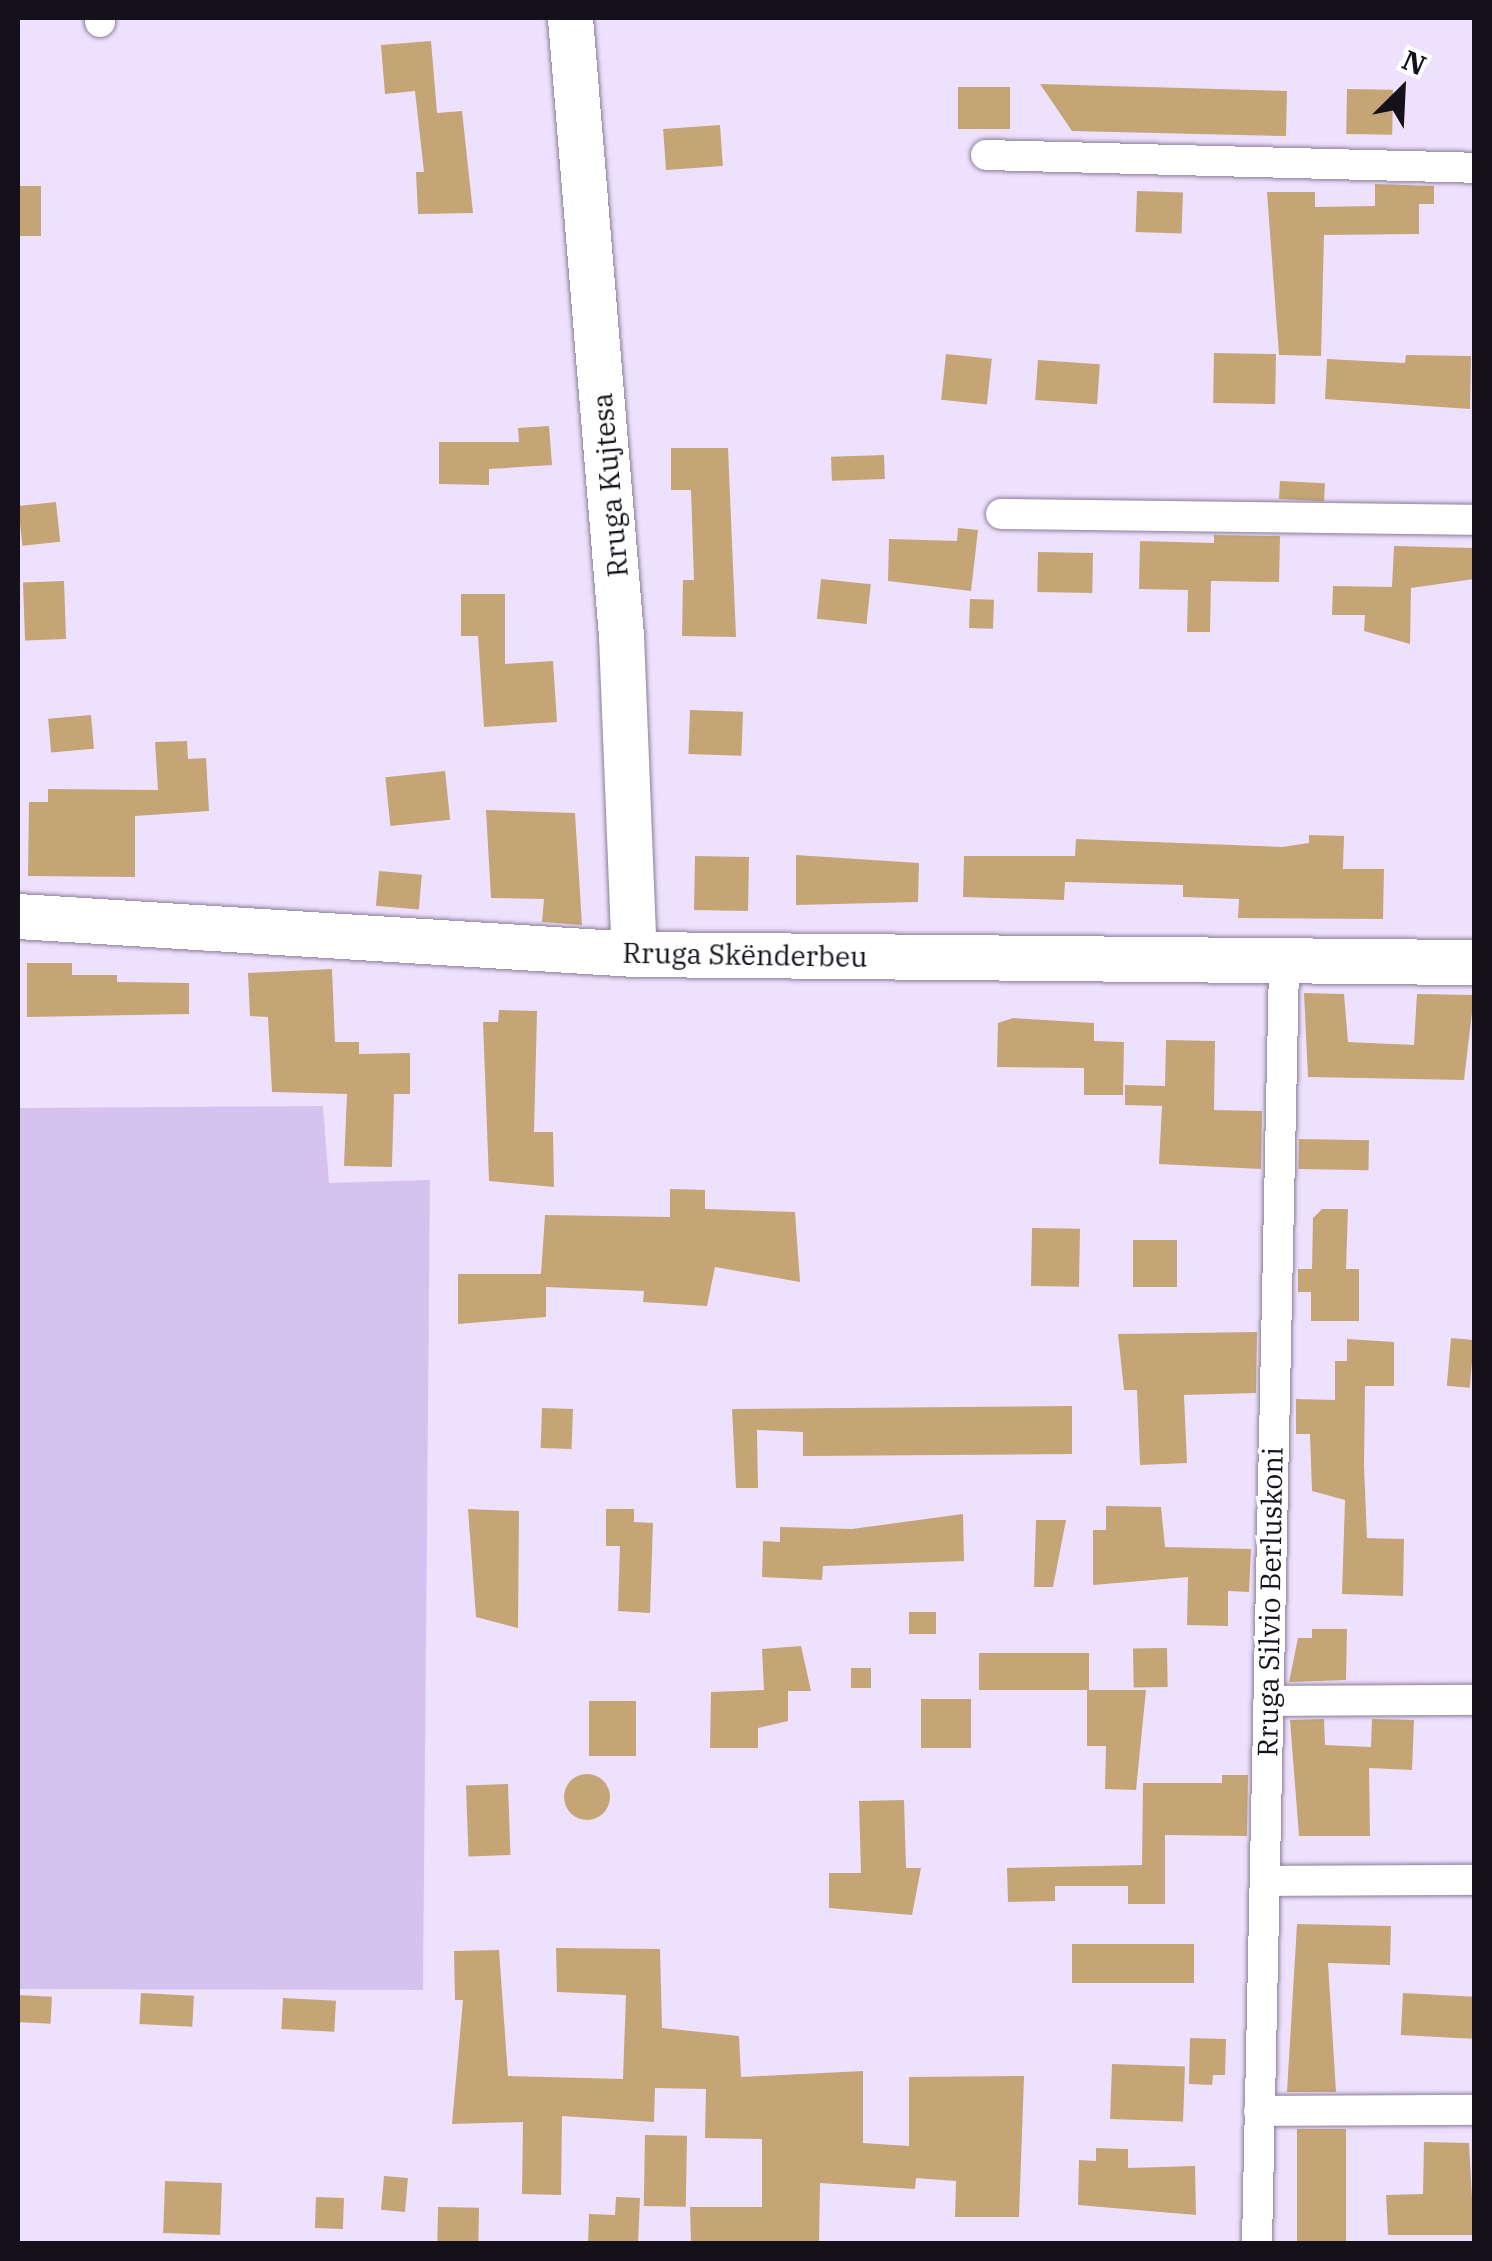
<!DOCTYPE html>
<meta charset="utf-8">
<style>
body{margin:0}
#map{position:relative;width:1492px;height:2261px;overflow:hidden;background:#eee1fe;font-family:"IBM Plex Serif",serif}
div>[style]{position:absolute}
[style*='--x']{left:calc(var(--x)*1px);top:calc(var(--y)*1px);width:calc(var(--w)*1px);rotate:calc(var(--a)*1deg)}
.green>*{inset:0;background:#d6c2ee}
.building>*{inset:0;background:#c5a575;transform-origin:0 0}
.round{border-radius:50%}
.roads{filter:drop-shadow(0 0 2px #897d97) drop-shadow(0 0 2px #897d97)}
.street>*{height:30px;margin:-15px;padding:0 15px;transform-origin:15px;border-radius:15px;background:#fff}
.secondary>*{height:45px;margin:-22.5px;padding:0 22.5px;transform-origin:22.5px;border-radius:22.5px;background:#fff}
span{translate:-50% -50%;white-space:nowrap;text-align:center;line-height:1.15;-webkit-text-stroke:8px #fff;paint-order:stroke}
.street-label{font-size:28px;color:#15111a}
.frame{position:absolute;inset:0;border:20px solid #15111a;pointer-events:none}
.north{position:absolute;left:1352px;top:40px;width:100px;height:100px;-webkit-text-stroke:8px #fff;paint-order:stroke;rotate:24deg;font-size:28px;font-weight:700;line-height:40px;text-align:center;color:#15111a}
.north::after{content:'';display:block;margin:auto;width:35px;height:45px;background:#15111a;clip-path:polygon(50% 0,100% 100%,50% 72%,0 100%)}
</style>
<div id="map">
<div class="green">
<div style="clip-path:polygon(323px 1106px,329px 1183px,430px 1180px,423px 1990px,18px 1989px,18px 1108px)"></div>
</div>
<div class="building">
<div style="clip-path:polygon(431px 41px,437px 113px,462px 111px,473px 213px,418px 214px,416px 172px,424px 172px,415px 91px,385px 94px,381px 45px)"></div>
<div style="clip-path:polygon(1040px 84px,1287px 91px,1286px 136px,1072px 131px)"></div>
<div style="left:958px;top:87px;width:52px;height:42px"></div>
<div style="left:1347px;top:89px;width:46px;height:45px;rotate:1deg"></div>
<div style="left:720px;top:125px;width:41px;height:57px;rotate:86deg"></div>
<div style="clip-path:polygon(1375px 184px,1434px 186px,1434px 204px,1419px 204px,1419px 234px,1324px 235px,1321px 356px,1279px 355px,1267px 192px,1315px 192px,1315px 207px,1375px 206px)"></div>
<div style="left:18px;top:186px;width:23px;height:50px"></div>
<div style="left:1137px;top:191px;width:46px;height:41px;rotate:2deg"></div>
<div style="left:1214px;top:353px;width:62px;height:50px;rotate:1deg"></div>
<div style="left:946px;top:354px;width:46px;height:46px;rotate:6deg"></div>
<div style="clip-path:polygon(1406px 355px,1471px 356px,1470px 409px,1325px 399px,1327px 359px,1405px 363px)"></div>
<div style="left:1038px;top:360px;width:62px;height:40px;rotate:4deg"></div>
<div style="clip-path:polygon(549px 426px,552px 465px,489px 469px,489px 485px,439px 484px,439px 442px,519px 442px,518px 428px)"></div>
<div style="clip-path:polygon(671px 448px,728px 448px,736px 637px,682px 636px,683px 580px,694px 580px,691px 490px,671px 490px)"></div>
<div style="left:884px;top:455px;width:24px;height:53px;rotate:88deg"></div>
<div style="left:1280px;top:481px;width:45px;height:18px;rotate:3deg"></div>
<div style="left:56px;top:502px;width:40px;height:38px;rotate:84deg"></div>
<div style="clip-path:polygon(958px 528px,978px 530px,971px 591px,888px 581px,889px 539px,957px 541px)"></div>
<div style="clip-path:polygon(1214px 535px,1280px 536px,1279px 582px,1211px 581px,1210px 632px,1187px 632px,1188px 590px,1139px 589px,1140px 541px,1214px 543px)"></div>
<div style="clip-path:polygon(1394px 546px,1474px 548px,1474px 579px,1411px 588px,1410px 644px,1364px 631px,1365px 615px,1332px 615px,1333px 586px,1392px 587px)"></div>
<div style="left:1038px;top:552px;width:55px;height:40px;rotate:1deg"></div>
<div style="left:821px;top:579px;width:50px;height:40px;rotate:6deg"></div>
<div style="left:64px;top:581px;width:58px;height:41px;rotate:88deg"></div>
<div style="clip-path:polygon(461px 594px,505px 594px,505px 664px,553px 661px,557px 722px,484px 727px,478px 636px,461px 636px)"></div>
<div style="left:970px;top:599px;width:24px;height:29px;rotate:2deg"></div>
<div style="left:690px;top:710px;width:53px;height:44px;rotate:2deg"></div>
<div style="left:91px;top:715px;width:34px;height:43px;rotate:85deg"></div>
<div style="clip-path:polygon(187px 741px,188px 759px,206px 758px,209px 811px,135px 816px,135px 877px,28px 876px,29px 802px,48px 802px,48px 789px,158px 790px,155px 742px)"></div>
<div style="left:445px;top:771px;width:49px;height:60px;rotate:84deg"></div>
<div style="clip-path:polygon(486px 810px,575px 813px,582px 925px,542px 922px,544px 899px,491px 898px)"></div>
<div style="clip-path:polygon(1309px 835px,1344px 836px,1343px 869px,1384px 869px,1383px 919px,1238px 918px,1239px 899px,1183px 897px,1183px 885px,1065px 882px,1064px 900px,963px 897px,964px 856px,1075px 856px,1076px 839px,1282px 847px,1309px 843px)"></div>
<div style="clip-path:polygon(796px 855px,919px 863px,918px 902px,796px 905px)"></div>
<div style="left:695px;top:856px;width:54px;height:54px;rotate:1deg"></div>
<div style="left:379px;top:871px;width:43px;height:35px;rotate:5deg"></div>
<div style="clip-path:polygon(27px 963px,72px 963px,72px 975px,117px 975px,117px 982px,189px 983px,189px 1014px,27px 1017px)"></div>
<div style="clip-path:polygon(332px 969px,335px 1042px,359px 1042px,359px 1054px,410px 1053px,410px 1094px,394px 1094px,392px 1167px,344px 1166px,347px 1094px,272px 1092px,268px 1017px,250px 1016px,248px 973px)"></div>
<div style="clip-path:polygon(1304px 993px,1344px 994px,1348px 1042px,1414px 1045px,1417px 994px,1474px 995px,1464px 1080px,1308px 1077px)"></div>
<div style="clip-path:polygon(499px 1010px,537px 1011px,534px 1132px,553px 1132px,554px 1187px,489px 1181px,483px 1022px,498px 1022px)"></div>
<div style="clip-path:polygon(1013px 1018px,1094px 1023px,1094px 1041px,1124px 1042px,1123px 1095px,1084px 1095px,1084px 1068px,997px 1067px,998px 1023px)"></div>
<div style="clip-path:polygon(1166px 1040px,1215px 1041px,1214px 1110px,1262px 1111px,1261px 1169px,1159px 1164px,1162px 1106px,1125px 1105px,1125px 1085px,1165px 1086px)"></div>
<div style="left:1299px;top:1139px;width:70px;height:30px;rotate:1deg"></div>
<div style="clip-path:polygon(670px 1189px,705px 1190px,705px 1209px,795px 1212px,800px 1282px,715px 1267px,707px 1306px,643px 1302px,644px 1291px,546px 1287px,546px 1317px,458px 1324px,458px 1274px,541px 1274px,545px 1215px,670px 1217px)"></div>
<div style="clip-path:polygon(1322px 1209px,1348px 1209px,1346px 1269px,1359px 1269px,1359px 1321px,1311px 1321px,1311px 1292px,1298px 1292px,1298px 1269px,1312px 1269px,1313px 1218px)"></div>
<div style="left:1032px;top:1228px;width:48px;height:58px;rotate:1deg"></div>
<div style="left:1133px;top:1240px;width:44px;height:47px"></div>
<div style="clip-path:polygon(1257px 1332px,1256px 1393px,1184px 1395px,1187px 1463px,1140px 1465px,1137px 1390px,1124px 1390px,1118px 1334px)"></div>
<div style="left:1451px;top:1338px;width:23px;height:48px;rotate:5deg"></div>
<div style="clip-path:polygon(1347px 1339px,1394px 1342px,1394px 1386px,1365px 1386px,1364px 1466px,1367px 1538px,1404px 1539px,1403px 1596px,1342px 1594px,1345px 1500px,1312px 1491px,1310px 1434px,1296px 1434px,1296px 1399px,1335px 1400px,1335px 1361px,1347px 1361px)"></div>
<div style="clip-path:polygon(1072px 1406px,1072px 1454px,803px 1456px,803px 1432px,757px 1430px,758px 1488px,736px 1488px,732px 1409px)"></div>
<div style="left:542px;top:1408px;width:31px;height:40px;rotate:2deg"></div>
<div style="clip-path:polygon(1106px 1506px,1161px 1507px,1165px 1547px,1251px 1549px,1249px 1592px,1228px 1591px,1228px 1626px,1187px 1625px,1188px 1577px,1093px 1585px,1093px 1530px,1106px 1530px)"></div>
<div style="clip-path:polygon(468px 1509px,519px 1511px,518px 1628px,476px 1617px)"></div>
<div style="clip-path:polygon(606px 1509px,634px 1509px,634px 1522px,653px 1523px,650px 1613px,618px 1611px,620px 1546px,606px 1546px)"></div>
<div style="clip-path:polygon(963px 1514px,964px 1561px,823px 1566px,822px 1580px,762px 1577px,763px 1541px,780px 1542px,780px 1527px,852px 1529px)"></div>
<div style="clip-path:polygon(1036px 1520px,1066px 1520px,1053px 1587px,1034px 1587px)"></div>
<div style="left:909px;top:1612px;width:27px;height:22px"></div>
<div style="clip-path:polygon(1312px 1629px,1347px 1629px,1346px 1680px,1289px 1682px,1298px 1638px,1312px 1638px)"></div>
<div style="clip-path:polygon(801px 1646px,811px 1691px,788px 1691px,788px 1721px,758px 1728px,758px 1748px,710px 1748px,711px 1692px,764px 1690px,762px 1649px)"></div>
<div style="left:1167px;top:1648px;width:39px;height:34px;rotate:89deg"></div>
<div style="left:979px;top:1653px;width:110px;height:37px"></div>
<div style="left:851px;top:1668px;width:20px;height:20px"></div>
<div style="clip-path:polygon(1087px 1690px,1146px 1690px,1136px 1790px,1105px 1789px,1106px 1746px,1087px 1746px)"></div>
<div style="left:971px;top:1699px;width:49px;height:50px;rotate:90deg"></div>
<div style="left:589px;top:1701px;width:47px;height:55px"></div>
<div style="clip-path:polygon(1324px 1719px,1325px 1745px,1371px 1747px,1372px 1719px,1414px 1720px,1412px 1770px,1369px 1768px,1370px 1836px,1299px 1836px,1290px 1720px)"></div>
<div class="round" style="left:564px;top:1774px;width:46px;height:46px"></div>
<div style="clip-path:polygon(1222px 1775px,1248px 1775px,1247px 1836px,1165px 1835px,1165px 1904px,1128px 1904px,1128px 1886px,1055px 1886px,1055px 1901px,1008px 1902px,1007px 1868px,1142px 1865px,1143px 1783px,1222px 1783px)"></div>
<div style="left:508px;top:1784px;width:71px;height:42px;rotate:88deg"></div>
<div style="clip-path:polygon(904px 1800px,906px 1868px,921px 1868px,912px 1915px,829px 1908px,829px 1873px,861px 1873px,859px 1801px)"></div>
<div style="clip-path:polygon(1297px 1924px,1391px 1926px,1390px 1965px,1328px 1963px,1336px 2092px,1287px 2092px)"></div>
<div style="left:1194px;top:1944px;width:39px;height:122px;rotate:90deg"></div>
<div style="clip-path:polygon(556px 1948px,660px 1949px,662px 2028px,739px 2036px,741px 2077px,863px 2071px,863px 2143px,909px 2146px,909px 2077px,1024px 2076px,1019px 2217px,955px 2217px,956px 2181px,916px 2178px,915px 2189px,820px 2183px,819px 2244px,691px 2244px,690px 2207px,762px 2207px,762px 2139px,705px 2138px,706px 2089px,655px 2088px,654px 2122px,562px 2116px,561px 2195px,522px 2194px,523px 2122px,452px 2124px,463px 2000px,455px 2000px,454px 1951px,499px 1950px,508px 2076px,623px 2079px,626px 1995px,557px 1992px)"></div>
<div style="left:141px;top:1993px;width:53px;height:31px;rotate:3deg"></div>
<div style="left:1403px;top:1993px;width:71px;height:42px;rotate:3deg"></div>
<div style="left:18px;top:1995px;width:34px;height:27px;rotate:3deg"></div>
<div style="left:283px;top:1998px;width:53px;height:31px;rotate:3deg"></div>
<div style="clip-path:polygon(1190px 2038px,1226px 2039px,1225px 2075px,1213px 2075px,1212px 2085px,1189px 2084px)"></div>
<div style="left:1112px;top:2064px;width:73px;height:55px;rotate:2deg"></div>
<div style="left:1346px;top:2129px;width:115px;height:49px;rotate:90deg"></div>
<div style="left:645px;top:2135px;width:42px;height:71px;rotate:1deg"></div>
<div style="clip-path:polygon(1424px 2142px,1469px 2143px,1474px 2235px,1388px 2235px,1386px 2195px,1423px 2194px)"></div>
<div style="clip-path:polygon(1096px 2148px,1128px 2149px,1128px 2168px,1195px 2166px,1196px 2215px,1078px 2205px,1079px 2160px,1096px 2161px)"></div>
<div style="left:384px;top:2176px;width:24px;height:34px;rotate:5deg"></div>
<div style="left:165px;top:2181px;width:57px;height:52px;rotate:2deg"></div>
<div style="left:316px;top:2197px;width:28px;height:31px;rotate:2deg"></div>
<div style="clip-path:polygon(616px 2197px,640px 2198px,638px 2244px,588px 2244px,589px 2214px,615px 2215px)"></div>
<div style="left:438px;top:2207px;width:41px;height:37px;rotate:1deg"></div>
</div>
<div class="roads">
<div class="street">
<div style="--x:100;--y:18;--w:4;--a:90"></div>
<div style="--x:986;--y:155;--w:488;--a:1.5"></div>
<div style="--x:1001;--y:514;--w:473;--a:0.7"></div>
<div style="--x:1269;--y:1701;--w:205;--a:-0.3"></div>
<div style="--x:1265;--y:1881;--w:209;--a:-0.3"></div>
<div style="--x:1259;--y:2111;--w:215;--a:-0.3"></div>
<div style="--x:1257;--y:2244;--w:1283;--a:-88.79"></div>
</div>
<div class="secondary">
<div style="--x:570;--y:18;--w:620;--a:85.28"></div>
<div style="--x:621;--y:636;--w:318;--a:87.7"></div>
<div style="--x:18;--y:916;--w:617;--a:3.53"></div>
<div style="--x:634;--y:954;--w:840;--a:0.55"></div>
</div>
</div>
<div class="street-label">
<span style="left:610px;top:485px;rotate:-95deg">Rruga Kujtesa</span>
<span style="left:745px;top:955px;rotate:1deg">Rruga Skënderbeu</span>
<span style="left:1270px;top:1602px;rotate:-89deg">Rruga Silvio Berluskoni</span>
</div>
<div class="frame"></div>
<div class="north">N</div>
</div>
